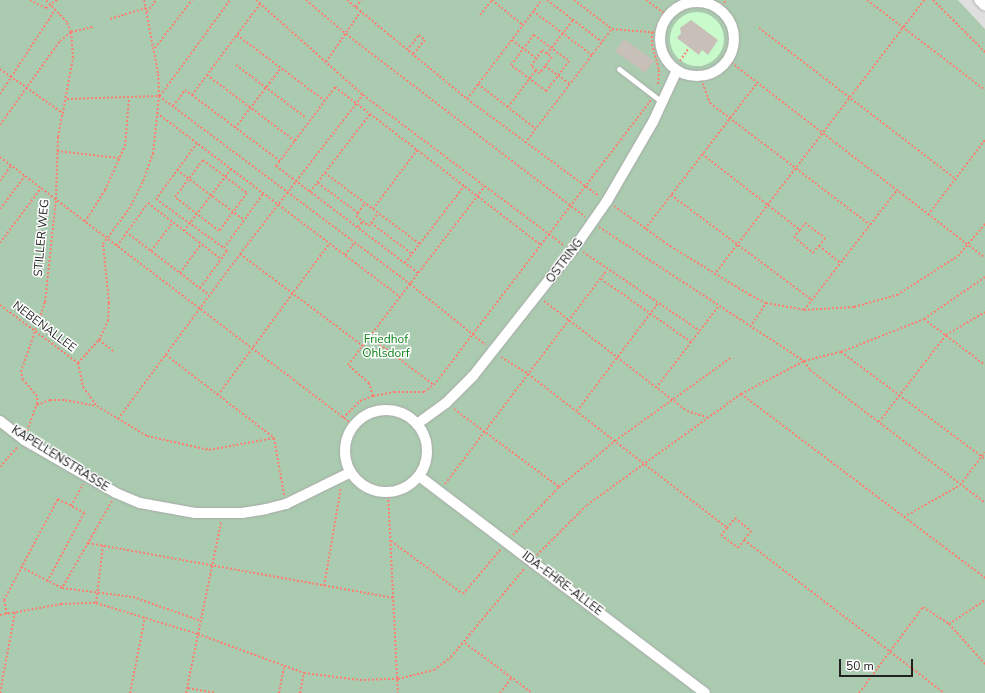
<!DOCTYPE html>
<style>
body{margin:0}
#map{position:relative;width:985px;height:693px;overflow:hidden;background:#f2efe9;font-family:"Nunito Sans",sans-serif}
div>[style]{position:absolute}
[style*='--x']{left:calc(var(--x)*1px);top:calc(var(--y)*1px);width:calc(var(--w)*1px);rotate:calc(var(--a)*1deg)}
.residential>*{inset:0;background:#e0dfdf}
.cemetery>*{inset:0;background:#aacbaf}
.park>*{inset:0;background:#c8facc}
.round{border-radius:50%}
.building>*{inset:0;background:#c7bfb8;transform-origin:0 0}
.path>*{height:2px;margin-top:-1px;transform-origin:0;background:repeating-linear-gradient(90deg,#fa8072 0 2px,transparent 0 4px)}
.roads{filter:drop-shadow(0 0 1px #a9a9a9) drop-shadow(0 0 1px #a9a9a9)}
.lane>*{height:5px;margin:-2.5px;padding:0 2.5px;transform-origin:2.5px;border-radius:2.5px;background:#fff}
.street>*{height:10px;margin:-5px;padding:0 5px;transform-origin:5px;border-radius:5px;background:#fff}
.street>.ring{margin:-5px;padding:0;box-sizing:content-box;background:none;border:10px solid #fff;border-radius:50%}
span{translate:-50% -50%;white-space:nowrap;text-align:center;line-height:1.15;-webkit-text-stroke:3px #fff;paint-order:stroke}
.street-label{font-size:12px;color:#222}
.park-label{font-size:12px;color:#0c8416}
.scale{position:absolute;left:839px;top:659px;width:74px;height:18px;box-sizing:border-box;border:2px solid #222;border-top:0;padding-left:5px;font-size:12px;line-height:14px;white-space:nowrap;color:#222;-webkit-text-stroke:3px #fff;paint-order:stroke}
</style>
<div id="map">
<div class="residential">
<div style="clip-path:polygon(958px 0,985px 0,985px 29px)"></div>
</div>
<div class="cemetery">
<div style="clip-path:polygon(evenodd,0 0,958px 0,985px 29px,985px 693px,0 693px,0 0,715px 19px,723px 33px,717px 57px,702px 66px,694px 66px,678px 58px,670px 41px,715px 19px)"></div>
</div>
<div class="park">
<div class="round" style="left:670px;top:12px;width:54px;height:54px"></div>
</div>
<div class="building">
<div style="clip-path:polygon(691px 20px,718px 40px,708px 55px,702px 50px,699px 55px,677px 38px,681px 33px,680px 28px)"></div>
<div style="left:624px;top:39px;width:37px;height:15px;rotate:36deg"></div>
</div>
<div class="path">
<div style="--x:30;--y:0;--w:18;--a:27"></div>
<div style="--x:46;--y:8;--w:14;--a:-36"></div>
<div style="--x:256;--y:0;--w:143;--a:41.6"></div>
<div style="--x:363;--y:95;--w:252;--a:36.8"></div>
<div style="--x:306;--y:0;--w:52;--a:40.4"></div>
<div style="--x:346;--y:34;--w:301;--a:37.4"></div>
<div style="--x:347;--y:0;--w:156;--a:39.5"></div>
<div style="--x:467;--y:99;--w:164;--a:36.3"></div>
<div style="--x:492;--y:0;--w:40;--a:39"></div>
<div style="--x:547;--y:0;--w:69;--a:37.4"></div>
<div style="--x:574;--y:0;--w:48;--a:37.3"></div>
<div style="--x:612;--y:29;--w:49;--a:4.7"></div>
<div style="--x:646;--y:0;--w:27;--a:36"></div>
<div style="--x:684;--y:0;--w:4;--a:63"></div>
<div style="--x:867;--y:0;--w:148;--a:37.3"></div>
<div style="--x:933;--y:0;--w:74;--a:45"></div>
<div style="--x:356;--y:7;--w:9;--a:-54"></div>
<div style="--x:719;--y:9;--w:11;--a:-52"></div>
<div style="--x:533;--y:11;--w:74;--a:36.7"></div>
<div style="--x:147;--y:12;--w:15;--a:-53"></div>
<div style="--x:480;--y:15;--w:19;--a:-51"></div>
<div style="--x:110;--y:19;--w:38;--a:-17"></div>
<div style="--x:759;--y:28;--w:248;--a:37.5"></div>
<div style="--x:652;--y:32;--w:12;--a:90"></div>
<div style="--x:652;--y:44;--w:27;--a:75"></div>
<div style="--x:659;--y:70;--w:16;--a:94"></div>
<div style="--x:237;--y:35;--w:110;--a:36.9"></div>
<div style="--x:534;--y:35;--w:44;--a:36.6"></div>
<div style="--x:569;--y:61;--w:38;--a:127"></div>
<div style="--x:546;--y:91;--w:44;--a:-143.4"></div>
<div style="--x:511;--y:65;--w:38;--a:-53"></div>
<div style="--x:512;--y:40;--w:30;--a:37"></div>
<div style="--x:155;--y:48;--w:61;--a:-52.4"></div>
<div style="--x:407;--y:50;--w:19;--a:-51"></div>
<div style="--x:419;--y:35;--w:8;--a:40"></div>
<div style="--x:425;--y:40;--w:18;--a:131"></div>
<div style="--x:542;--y:50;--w:12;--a:35"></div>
<div style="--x:552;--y:57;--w:20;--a:127"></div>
<div style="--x:540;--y:73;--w:11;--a:-142"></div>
<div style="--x:531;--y:66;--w:19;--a:-55"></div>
<div style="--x:547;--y:54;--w:43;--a:-52.6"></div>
<div style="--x:728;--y:60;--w:324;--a:37.6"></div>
<div style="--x:680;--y:61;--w:14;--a:-56"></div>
<div style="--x:326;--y:62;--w:62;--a:-55.5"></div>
<div style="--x:236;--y:65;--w:86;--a:37"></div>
<div style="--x:545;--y:66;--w:31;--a:36"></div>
<div style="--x:0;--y:69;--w:78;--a:35.1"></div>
<div style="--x:207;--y:75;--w:110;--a:36.9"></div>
<div style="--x:700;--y:76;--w:29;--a:70"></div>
<div style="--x:710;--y:103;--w:201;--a:37.3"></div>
<div style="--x:478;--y:84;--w:73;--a:37.8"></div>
<div style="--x:0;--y:94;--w:100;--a:-56.8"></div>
<div style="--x:192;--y:95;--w:110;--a:36.9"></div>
<div style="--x:160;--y:96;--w:119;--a:-53.9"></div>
<div style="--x:67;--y:99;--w:92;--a:-1.9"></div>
<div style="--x:159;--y:96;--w:314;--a:36.8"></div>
<div style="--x:410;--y:284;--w:97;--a:38.8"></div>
<div style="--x:467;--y:99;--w:124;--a:-52.9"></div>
<div style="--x:173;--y:106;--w:20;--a:-53"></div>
<div style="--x:185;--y:90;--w:9;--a:36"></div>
<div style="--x:192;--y:95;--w:114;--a:-53.2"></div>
<div style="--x:508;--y:107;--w:46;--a:-52.9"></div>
<div style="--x:157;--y:113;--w:305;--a:37.1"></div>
<div style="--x:0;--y:125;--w:103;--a:-54.5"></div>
<div style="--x:60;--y:41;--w:14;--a:-39"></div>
<div style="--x:71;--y:32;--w:23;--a:-13"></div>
<div style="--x:235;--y:128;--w:76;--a:-52.5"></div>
<div style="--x:197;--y:143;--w:69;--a:126.2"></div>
<div style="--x:156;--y:199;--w:84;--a:35.8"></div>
<div style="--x:224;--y:248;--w:67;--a:-54.2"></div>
<div style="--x:525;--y:143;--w:143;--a:-52.7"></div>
<div style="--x:57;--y:151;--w:62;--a:6.4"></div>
<div style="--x:702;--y:154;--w:124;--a:37.8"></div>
<div style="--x:800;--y:230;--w:9;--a:-54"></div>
<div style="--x:805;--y:223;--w:25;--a:37"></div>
<div style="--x:825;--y:238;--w:10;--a:127"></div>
<div style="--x:819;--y:246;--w:28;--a:38"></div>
<div style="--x:0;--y:157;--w:445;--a:37.2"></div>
<div style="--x:203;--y:160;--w:55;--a:36.9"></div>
<div style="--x:247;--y:193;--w:47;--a:126.4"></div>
<div style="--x:219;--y:231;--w:56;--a:-142.3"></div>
<div style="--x:175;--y:197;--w:46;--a:-52.9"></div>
<div style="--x:177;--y:170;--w:84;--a:36.7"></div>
<div style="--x:325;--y:173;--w:119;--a:36.8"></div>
<div style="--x:0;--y:181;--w:19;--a:-54"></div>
<div style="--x:318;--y:183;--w:50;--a:36.9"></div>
<div style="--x:358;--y:213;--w:4;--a:124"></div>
<div style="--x:356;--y:216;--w:16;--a:38"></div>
<div style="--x:369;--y:226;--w:4;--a:-56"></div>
<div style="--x:371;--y:223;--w:51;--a:37.1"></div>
<div style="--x:310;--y:192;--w:98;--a:-52.4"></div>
<div style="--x:671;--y:195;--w:176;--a:36.7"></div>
<div style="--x:614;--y:206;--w:69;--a:35.5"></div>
<div style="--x:670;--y:246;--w:94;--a:31.5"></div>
<div style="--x:750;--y:295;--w:18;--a:27"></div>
<div style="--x:766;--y:303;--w:39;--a:10"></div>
<div style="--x:804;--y:310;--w:50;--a:-3.4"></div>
<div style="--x:854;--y:307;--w:45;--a:-15.6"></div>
<div style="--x:897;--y:295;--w:72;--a:-32.6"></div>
<div style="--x:958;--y:256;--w:42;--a:-49.8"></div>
<div style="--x:0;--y:209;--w:41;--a:-52.9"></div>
<div style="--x:373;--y:209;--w:74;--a:-53.3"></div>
<div style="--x:358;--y:213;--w:12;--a:-55"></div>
<div style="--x:928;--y:215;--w:94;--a:-52.8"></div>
<div style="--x:85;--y:222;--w:38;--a:-58"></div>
<div style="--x:105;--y:190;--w:48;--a:-65.6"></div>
<div style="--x:125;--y:146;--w:48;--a:-85.2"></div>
<div style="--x:371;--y:223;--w:12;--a:-55"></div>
<div style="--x:358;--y:227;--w:8;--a:-50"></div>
<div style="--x:599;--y:227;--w:245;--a:33.2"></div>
<div style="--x:804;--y:361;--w:11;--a:56"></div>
<div style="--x:810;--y:370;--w:220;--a:37.2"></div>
<div style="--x:645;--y:229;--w:184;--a:-52.5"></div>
<div style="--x:800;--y:230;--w:9;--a:131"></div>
<div style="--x:794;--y:237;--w:25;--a:40"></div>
<div style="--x:813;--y:253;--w:9;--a:-54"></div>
<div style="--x:184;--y:231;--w:78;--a:-52.8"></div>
<div style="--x:126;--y:232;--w:104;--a:37.2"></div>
<div style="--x:0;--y:243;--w:69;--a:-53.3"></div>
<div style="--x:117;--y:246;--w:53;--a:-54.2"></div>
<div style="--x:148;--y:203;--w:92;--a:37.5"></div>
<div style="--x:151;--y:251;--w:36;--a:-53"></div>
<div style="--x:583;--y:252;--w:141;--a:34"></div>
<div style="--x:240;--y:254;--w:154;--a:36.8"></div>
<div style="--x:345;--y:255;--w:16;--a:-52"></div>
<div style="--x:405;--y:263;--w:97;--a:-52.5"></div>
<div style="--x:180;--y:273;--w:36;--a:-54"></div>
<div style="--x:418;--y:273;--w:178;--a:-143"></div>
<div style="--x:276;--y:166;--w:99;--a:-53.2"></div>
<div style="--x:335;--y:87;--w:260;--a:37.5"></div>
<div style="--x:714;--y:275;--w:346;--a:-52.6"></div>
<div style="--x:601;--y:279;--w:110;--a:35"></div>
<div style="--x:200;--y:288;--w:46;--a:-53.9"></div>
<div style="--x:227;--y:251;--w:4;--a:-135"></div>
<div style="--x:544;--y:301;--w:180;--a:37.6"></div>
<div style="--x:687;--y:411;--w:21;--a:17"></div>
<div style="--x:0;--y:305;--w:97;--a:36.6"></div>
<div style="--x:804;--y:310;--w:152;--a:-52.2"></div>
<div style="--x:924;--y:319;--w:76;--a:37"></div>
<div style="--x:750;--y:327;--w:29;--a:-56"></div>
<div style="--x:370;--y:337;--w:80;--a:36.9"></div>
<div style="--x:99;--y:340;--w:18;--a:38"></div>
<div style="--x:841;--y:352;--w:179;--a:36.6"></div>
<div style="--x:166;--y:355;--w:136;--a:37.5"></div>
<div style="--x:274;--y:438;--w:58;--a:80"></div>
<div style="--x:501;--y:357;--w:32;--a:32"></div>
<div style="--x:528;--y:374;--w:252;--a:37.7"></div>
<div style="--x:727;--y:528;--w:13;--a:-51"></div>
<div style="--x:735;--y:518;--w:21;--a:39"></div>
<div style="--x:751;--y:531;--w:11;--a:128"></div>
<div style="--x:744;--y:540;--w:252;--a:37.4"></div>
<div style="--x:78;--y:363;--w:31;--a:-48"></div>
<div style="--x:99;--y:340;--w:21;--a:-65"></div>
<div style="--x:108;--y:321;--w:18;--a:-87"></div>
<div style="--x:109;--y:303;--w:59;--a:-95.8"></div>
<div style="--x:103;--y:244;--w:44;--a:-53.4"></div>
<div style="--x:129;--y:209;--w:31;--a:-63"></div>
<div style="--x:143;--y:181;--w:29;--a:-70"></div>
<div style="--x:153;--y:154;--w:58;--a:-84.1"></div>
<div style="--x:159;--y:96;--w:23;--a:-92"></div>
<div style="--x:158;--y:73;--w:74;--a:-100.9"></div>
<div style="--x:78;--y:363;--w:25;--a:78"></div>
<div style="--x:83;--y:387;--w:24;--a:54"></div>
<div style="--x:97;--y:406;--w:58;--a:31"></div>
<div style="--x:147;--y:436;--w:64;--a:12.7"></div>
<div style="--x:209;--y:450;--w:66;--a:-10.5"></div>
<div style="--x:656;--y:388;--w:102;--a:-52.6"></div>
<div style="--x:741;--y:394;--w:306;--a:37"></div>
<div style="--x:218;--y:395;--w:187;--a:-53.7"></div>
<div style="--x:373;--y:396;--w:14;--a:-107"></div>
<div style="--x:369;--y:383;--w:28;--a:-139"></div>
<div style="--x:348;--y:365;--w:225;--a:-52.6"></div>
<div style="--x:37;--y:405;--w:14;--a:-21"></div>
<div style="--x:50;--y:400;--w:15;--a:0"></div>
<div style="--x:65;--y:400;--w:32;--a:11"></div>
<div style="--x:454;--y:409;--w:131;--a:36.6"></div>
<div style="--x:577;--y:411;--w:135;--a:-53.1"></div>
<div style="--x:343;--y:418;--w:24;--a:-45"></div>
<div style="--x:360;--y:401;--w:14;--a:-21"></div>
<div style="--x:373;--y:396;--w:21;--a:-11"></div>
<div style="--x:394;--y:392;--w:30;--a:0"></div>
<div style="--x:424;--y:392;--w:12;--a:-35"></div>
<div style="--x:434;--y:385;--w:358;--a:-52.7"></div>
<div style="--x:118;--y:419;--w:205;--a:-53.5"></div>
<div style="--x:240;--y:254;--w:201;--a:-52.3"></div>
<div style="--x:879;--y:422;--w:110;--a:-52.4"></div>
<div style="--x:946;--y:335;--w:45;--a:-30.5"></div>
<div style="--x:27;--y:431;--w:29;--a:-70"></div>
<div style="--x:37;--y:404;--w:8;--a:-90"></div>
<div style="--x:37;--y:396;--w:21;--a:-131"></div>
<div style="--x:23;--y:380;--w:8;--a:-104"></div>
<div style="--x:21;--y:372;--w:74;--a:-71.1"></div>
<div style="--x:45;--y:302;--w:104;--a:-83.9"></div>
<div style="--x:56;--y:199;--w:62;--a:-88.2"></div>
<div style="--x:58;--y:137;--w:80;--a:-79.2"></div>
<div style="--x:73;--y:58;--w:26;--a:-94"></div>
<div style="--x:71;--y:32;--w:11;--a:-112"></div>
<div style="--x:67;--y:22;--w:30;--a:-134"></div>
<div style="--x:0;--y:467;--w:28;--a:-49"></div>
<div style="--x:445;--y:484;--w:268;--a:-52.9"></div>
<div style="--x:388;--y:492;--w:201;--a:87.2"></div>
<div style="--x:112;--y:501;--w:100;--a:119.9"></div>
<div style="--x:62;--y:588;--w:72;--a:7.2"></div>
<div style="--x:133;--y:597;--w:72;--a:19.4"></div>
<div style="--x:71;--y:506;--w:25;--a:-61"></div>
<div style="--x:904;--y:517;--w:64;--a:-29.7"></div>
<div style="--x:960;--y:485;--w:41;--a:-52.9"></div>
<div style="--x:727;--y:528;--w:9;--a:131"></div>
<div style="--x:721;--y:535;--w:21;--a:37"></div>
<div style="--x:738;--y:548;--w:10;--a:-53"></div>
<div style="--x:513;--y:535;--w:66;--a:-46.2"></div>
<div style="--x:559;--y:487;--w:72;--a:-39.4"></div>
<div style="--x:615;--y:441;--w:144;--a:-35.7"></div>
<div style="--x:391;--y:541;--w:89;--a:36.4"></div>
<div style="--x:463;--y:594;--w:59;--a:-49.8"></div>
<div style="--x:88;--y:543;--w:311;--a:10.2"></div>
<div style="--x:537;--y:555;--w:71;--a:-45"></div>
<div style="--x:587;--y:505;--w:190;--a:-35.8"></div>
<div style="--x:741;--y:394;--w:71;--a:-27.6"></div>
<div style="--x:804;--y:361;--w:38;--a:-14"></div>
<div style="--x:841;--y:352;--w:89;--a:-21.7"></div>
<div style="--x:924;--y:319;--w:74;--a:-34.5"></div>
<div style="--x:21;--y:567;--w:46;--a:27.1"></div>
<div style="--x:324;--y:586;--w:99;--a:-80.2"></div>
<div style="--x:96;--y:603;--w:58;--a:-83.1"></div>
<div style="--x:7;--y:614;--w:14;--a:-102"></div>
<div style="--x:4;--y:600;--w:115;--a:-61.9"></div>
<div style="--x:58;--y:499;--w:30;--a:28"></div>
<div style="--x:84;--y:513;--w:78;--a:118.2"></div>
<div style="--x:0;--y:615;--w:62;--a:-10.2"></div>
<div style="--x:61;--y:604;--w:35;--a:-2"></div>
<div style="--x:96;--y:603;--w:107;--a:16.9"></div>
<div style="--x:198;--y:634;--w:113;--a:20.2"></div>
<div style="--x:304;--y:673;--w:56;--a:7.1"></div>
<div style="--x:360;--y:680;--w:38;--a:-2"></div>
<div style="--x:398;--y:679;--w:37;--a:-14"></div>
<div style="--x:434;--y:670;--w:21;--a:-37"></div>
<div style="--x:451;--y:657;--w:116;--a:-50.3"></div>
<div style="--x:949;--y:624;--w:54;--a:48"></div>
<div style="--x:465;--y:643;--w:84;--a:36.7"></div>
<div style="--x:188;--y:688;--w:28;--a:10"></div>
<div style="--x:0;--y:693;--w:82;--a:-79.5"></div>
<div style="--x:130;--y:693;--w:77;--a:-78.8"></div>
<div style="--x:186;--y:693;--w:175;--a:-78.4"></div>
<div style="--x:279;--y:693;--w:26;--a:-79"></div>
<div style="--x:300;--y:693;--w:20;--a:-79"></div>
<div style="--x:500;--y:693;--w:20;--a:-53"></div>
<div style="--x:859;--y:693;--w:107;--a:-53.3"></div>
<div style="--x:923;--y:607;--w:31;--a:33"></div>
<div style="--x:949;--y:624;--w:43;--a:-33.7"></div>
</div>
<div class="roads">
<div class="lane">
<div style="--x:619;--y:69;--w:54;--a:37.5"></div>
</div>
<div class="street">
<div style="--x:979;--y:0;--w:8;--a:45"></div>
<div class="ring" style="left:660px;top:2px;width:64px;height:64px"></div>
<div class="ring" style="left:345px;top:410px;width:72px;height:72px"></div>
<div style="--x:0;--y:421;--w:31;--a:38"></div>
<div style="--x:24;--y:440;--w:106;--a:29.9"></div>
<div style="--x:116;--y:493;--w:26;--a:23"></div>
<div style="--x:140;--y:503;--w:56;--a:10.3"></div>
<div style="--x:195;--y:513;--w:47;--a:0"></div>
<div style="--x:242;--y:513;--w:24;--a:-9"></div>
<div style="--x:266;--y:509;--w:21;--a:-14"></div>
<div style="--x:286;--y:504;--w:72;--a:-26.2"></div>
<div style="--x:417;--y:424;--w:36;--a:-36"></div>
<div style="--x:446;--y:403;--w:38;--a:-45"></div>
<div style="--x:473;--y:376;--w:164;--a:-51.7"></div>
<div style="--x:575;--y:247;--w:56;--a:-55.2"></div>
<div style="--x:607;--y:201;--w:91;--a:-59.8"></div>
<div style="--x:653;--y:122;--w:57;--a:-65.2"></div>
<div style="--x:419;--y:476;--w:359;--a:37.2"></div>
</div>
</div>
<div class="street-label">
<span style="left:42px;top:238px;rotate:-85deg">STILLER WEG</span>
<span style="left:565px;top:261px;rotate:-53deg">OSTRING</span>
<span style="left:44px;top:327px;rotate:37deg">NEBENALLEE</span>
<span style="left:60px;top:459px;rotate:32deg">KAPELLENSTRASSE</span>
<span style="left:562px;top:584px;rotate:37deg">IDA-EHRE-ALLEE</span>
</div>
<div class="park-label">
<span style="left:386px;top:347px">Friedhof<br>Ohlsdorf</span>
</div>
<div class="scale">50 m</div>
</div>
